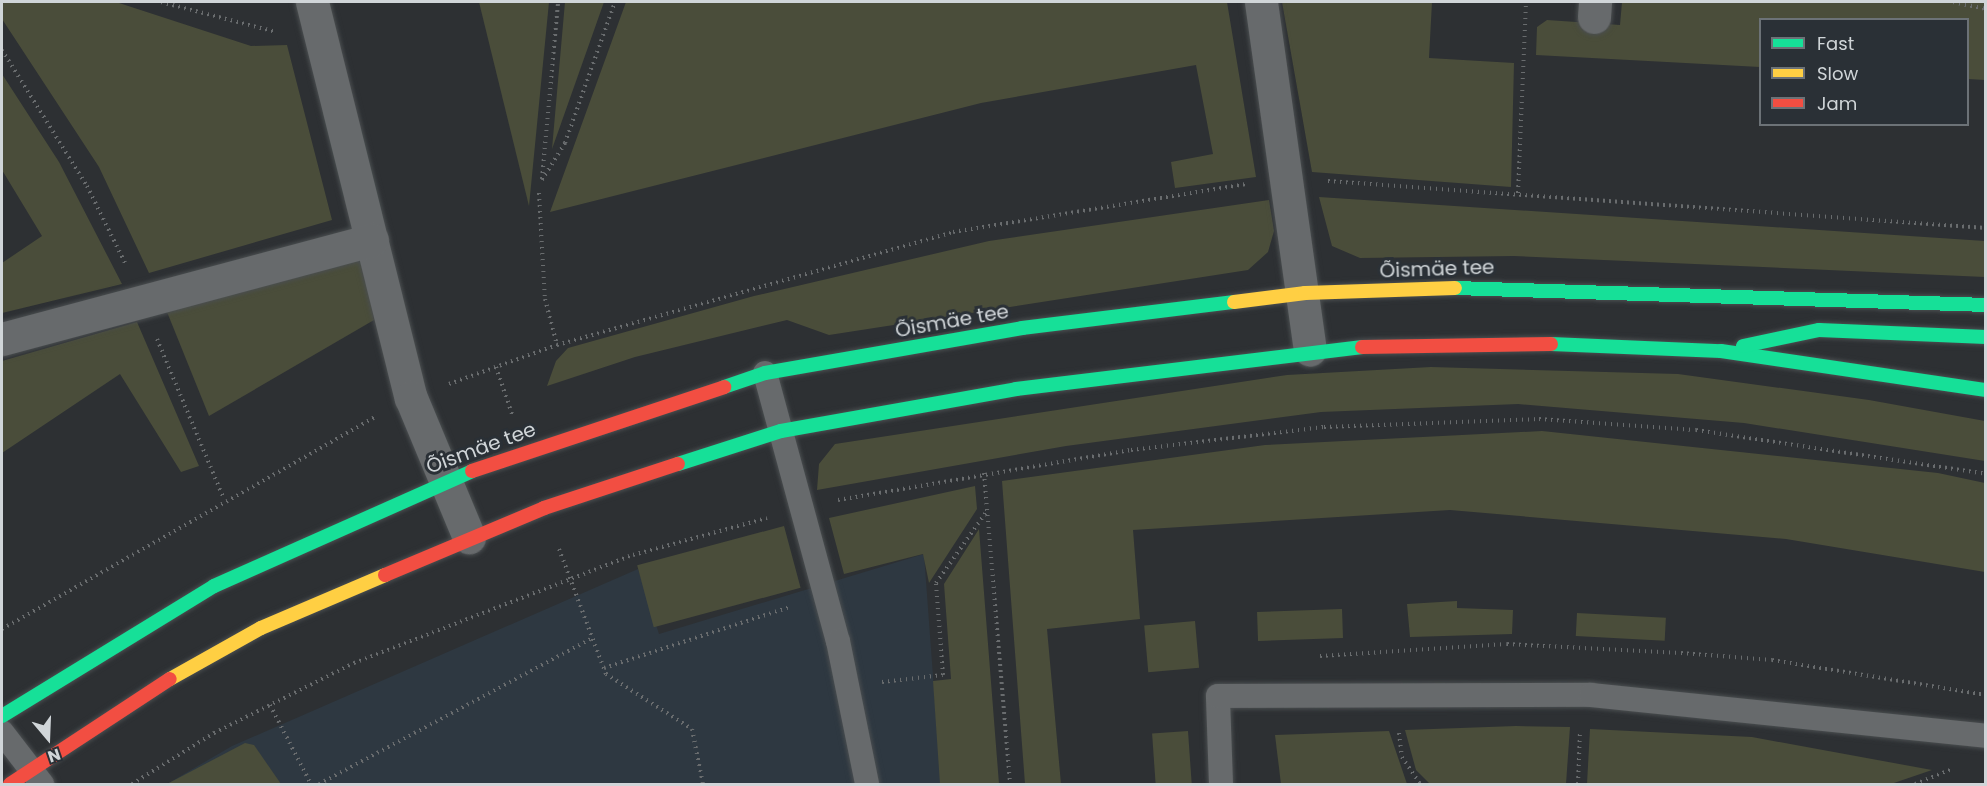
<!DOCTYPE html>
<meta charset="utf-8">
<style>
body{margin:0}
#map{position:relative;width:1987px;height:786px;overflow:hidden;background:#2d3033;font-family:Poppins,sans-serif}
div>[style]{position:absolute}
[style*='--x']{left:calc(var(--x)*1px);top:calc(var(--y)*1px);width:calc(var(--w)*1px);rotate:calc(var(--a)*1deg)}
.built>*{inset:0;background:#2e3841}
.green>*{inset:0;background:#4a4d3a;transform-origin:0 0}
.path>*{height:4px;margin-top:-2px;transform-origin:0;background:repeating-linear-gradient(90deg,#696c6e 0 1.5px,transparent 0 6px)}
.roads{filter:drop-shadow(0 0 2px #4a4e50) drop-shadow(0 0 2px #4a4e50)}
.lane>*{height:24px;margin:-12px;padding:0 12px;transform-origin:12px;border-radius:12px;background:#676a6c}
.street>*{height:33px;margin:-16.5px;padding:0 16.5px;transform-origin:16.5px;border-radius:16.5px;background:#676a6c}
.fast>*{height:14px;margin:-7px;padding:0 7px;transform-origin:7px;border-radius:7px;background:#16e098}
.slow>*{height:14px;margin:-7px;padding:0 7px;transform-origin:7px;border-radius:7px;background:#ffcf43}
.jam>*{height:14px;margin:-7px;padding:0 7px;transform-origin:7px;border-radius:7px;background:#f24e42}
span{translate:-50% -50%;white-space:nowrap;text-align:center;line-height:1.15;-webkit-text-stroke:6px #2a3036;paint-order:stroke}
.street-label{font-size:20px;color:#d0d5d8}
.frame{position:absolute;inset:0;border:3px solid #d0d5d8;pointer-events:none}
.legend{position:absolute;left:1759px;top:18px;width:210px;height:108px;box-sizing:border-box;background:#2a3036;border:2px solid #6c7277;margin:0;padding:8px 10px;list-style:none;font-size:18px;color:#d0d5d8}
.legend li{display:flex;align-items:center;gap:12px;height:30px}
.legend b{width:30px;border:2px solid #6c7277}
.north{position:absolute;left:18px;top:708px;width:60px;height:60px;-webkit-text-stroke:4px #2a3036;paint-order:stroke;rotate:161deg;font-size:16px;font-weight:700;line-height:24px;text-align:center;color:#d0d5d8}
.north::after{content:'';display:block;margin:auto;width:21px;height:27px;background:#d0d5d8;clip-path:polygon(50% 0,100% 100%,50% 72%,0 100%)}
</style>
<div id="map">
<div class="built">
<div style="clip-path:polygon(924px 554px,941px 784px,167px 784px,232px 746px,638px 569px,659px 634px)"></div>
</div>
<div class="green">
<div style="clip-path:polygon(2px 2px,116px 2px,251px 46px,287px 45px,332px 220px,149px 273px,99px 167px,2px 19px)"></div>
<div style="clip-path:polygon(479px 2px,549px 2px,529px 206px)"></div>
<div style="clip-path:polygon(565px 2px,604px 2px,552px 149px)"></div>
<div style="clip-path:polygon(626px 2px,1227px 2px,1256px 177px,1175px 188px,1171px 162px,1213px 154px,1196px 65px,981px 103px,550px 212px)"></div>
<div style="clip-path:polygon(1282px 2px,1432px 2px,1429px 58px,1514px 63px,1511px 187px,1312px 172px)"></div>
<div style="clip-path:polygon(1622px 2px,1985px 2px,1985px 80px,1968px 79px,1968px 20px,1760px 20px,1760px 67px,1536px 55px,1537px 27px,1547px 20px,1620px 25px)"></div>
<div style="clip-path:polygon(2px 74px,59px 162px,122px 284px,2px 313px,2px 263px,42px 236px,2px 170px)"></div>
<div style="clip-path:polygon(1319px 197px,1985px 241px,1985px 277px,1514px 256px,1360px 258px,1332px 246px)"></div>
<div style="clip-path:polygon(1269px 200px,1274px 231px,1268px 252px,1248px 270px,829px 335px,787px 320px,635px 357px,547px 386px,556px 361px,568px 348px,754px 296px,989px 241px)"></div>
<div style="clip-path:polygon(362px 257px,374px 320px,209px 416px,165px 307px)"></div>
<div style="clip-path:polygon(137px 322px,199px 466px,181px 472px,120px 374px,2px 453px,2px 361px)"></div>
<div style="clip-path:polygon(1431px 367px,1678px 374px,1869px 400px,1985px 421px,1985px 461px,1744px 423px,1518px 404px,1321px 412px,1066px 446px,817px 490px,819px 464px,835px 444px,1287px 375px)"></div>
<div style="clip-path:polygon(1542px 431px,1938px 473px,1985px 483px,1985px 572px,1786px 539px,1450px 510px,1133px 530px,1140px 619px,1047px 629px,1061px 784px,1025px 784px,1002px 481px,1265px 445px)"></div>
<div style="clip-path:polygon(975px 486px,977px 509px,929px 583px,923px 554px,844px 574px,829px 518px)"></div>
<div style="left:784px;top:526px;width:64px;height:152px;rotate:75deg"></div>
<div style="clip-path:polygon(979px 529px,999px 784px,940px 784px,933px 681px,951px 679px,944px 584px)"></div>
<div style="clip-path:polygon(1457px 601px,1457px 608px,1513px 610px,1512px 634px,1410px 637px,1407px 604px)"></div>
<div style="left:1342px;top:609px;width:29px;height:85px;rotate:88deg"></div>
<div style="left:1577px;top:613px;width:89px;height:23px;rotate:3deg"></div>
<div style="left:1195px;top:621px;width:47px;height:51px;rotate:85deg"></div>
<div style="clip-path:polygon(1516px 726px,1570px 727px,1566px 784px,1430px 784px,1416px 770px,1405px 730px)"></div>
<div style="clip-path:polygon(1590px 729px,1752px 737px,1932px 770px,1891px 784px,1587px 784px)"></div>
<div style="left:1188px;top:731px;width:53px;height:36px;rotate:86deg"></div>
<div style="clip-path:polygon(1389px 731px,1407px 784px,1281px 784px,1275px 735px)"></div>
<div style="clip-path:polygon(245px 743px,254px 745px,281px 784px,167px 784px)"></div>
</div>
<div class="path">
<div style="--x:161;--y:2;--w:119;--a:14.6"></div>
<div style="--x:1953;--y:2;--w:34;--a:12"></div>
<div style="--x:2;--y:50;--w:160;--a:58"></div>
<div style="--x:87;--y:186;--w:86;--a:63.7"></div>
<div style="--x:542;--y:179;--w:178;--a:-84.8"></div>
<div style="--x:542;--y:180;--w:44;--a:-58.1"></div>
<div style="--x:565;--y:143;--w:150;--a:-70.5"></div>
<div style="--x:1328;--y:181;--w:660;--a:4.09"></div>
<div style="--x:539;--y:193;--w:106;--a:86.8"></div>
<div style="--x:545;--y:299;--w:48;--a:75.4"></div>
<div style="--x:1518;--y:193;--w:191;--a:-87.6"></div>
<div style="--x:157;--y:339;--w:173;--a:67.3"></div>
<div style="--x:496;--y:367;--w:50;--a:71.2"></div>
<div style="--x:449;--y:384;--w:115;--a:-19.9"></div>
<div style="--x:557;--y:345;--w:412;--a:-15.9"></div>
<div style="--x:953;--y:232;--w:297;--a:-9.3"></div>
<div style="--x:984;--y:473;--w:312;--a:85.2"></div>
<div style="--x:838;--y:500;--w:297;--a:-9.7"></div>
<div style="--x:1131;--y:450;--w:194;--a:-6.8"></div>
<div style="--x:1324;--y:427;--w:215;--a:-2.1"></div>
<div style="--x:1539;--y:419;--w:157;--a:4"></div>
<div style="--x:1696;--y:430;--w:293;--a:8.6"></div>
<div style="--x:559;--y:549;--w:134;--a:69.4"></div>
<div style="--x:606;--y:674;--w:102;--a:32.6"></div>
<div style="--x:692;--y:729;--w:56;--a:78.7"></div>
<div style="--x:2;--y:629;--w:428;--a:-29.6"></div>
<div style="--x:1320;--y:656;--w:187;--a:-3.7"></div>
<div style="--x:1507;--y:644;--w:174;--a:3"></div>
<div style="--x:1681;--y:653;--w:91;--a:4.4"></div>
<div style="--x:1772;--y:660;--w:217;--a:9.3"></div>
<div style="--x:604;--y:668;--w:196;--a:-18.2"></div>
<div style="--x:882;--y:682;--w:61;--a:-6.5"></div>
<div style="--x:943;--y:675;--w:92;--a:-94.4"></div>
<div style="--x:936;--y:583;--w:88;--a:-54.7"></div>
<div style="--x:270;--y:705;--w:89;--a:62.6"></div>
<div style="--x:1399;--y:733;--w:24;--a:83"></div>
<div style="--x:1402;--y:757;--w:32;--a:56"></div>
<div style="--x:132;--y:784;--w:97;--a:-31.9"></div>
<div style="--x:214;--y:733;--w:157;--a:-26.6"></div>
<div style="--x:354;--y:663;--w:299;--a:-21.2"></div>
<div style="--x:633;--y:555;--w:139;--a:-15.4"></div>
<div style="--x:319;--y:784;--w:310;--a:-28.1"></div>
<div style="--x:1578;--y:784;--w:53;--a:-87.8"></div>
<div style="--x:1915;--y:784;--w:38;--a:-22"></div>
</div>
<div class="roads">
<div class="lane">
<div style="--x:765;--y:373;--w:278;--a:74.8"></div>
<div style="--x:838;--y:641;--w:146;--a:78.5"></div>
<div style="--x:2;--y:732;--w:66;--a:52.4"></div>
<div style="--x:1221;--y:784;--w:88;--a:-92"></div>
<div style="--x:1218;--y:696;--w:373;--a:-0.2"></div>
<div style="--x:1591;--y:695;--w:397;--a:5.9"></div>
</div>
<div class="street">
<div style="--x:312;--y:2;--w:408;--a:76"></div>
<div style="--x:411;--y:398;--w:151;--a:67.4"></div>
<div style="--x:1261;--y:2;--w:351;--a:82"></div>
<div style="--x:1594;--y:17;--w:15;--a:-86"></div>
<div style="--x:2;--y:339;--w:383;--a:-15"></div>
</div>
<div class="fast">
<div style="--x:1455;--y:288;--w:531;--a:1.83"></div>
<div style="--x:1551;--y:344;--w:170;--a:2.4"></div>
<div style="--x:1721;--y:351;--w:268;--a:8.4"></div>
<div style="--x:1743;--y:346;--w:78;--a:-11.9"></div>
<div style="--x:1819;--y:330;--w:167;--a:2.4"></div>
<div style="--x:724;--y:387;--w:43;--a:-18.9"></div>
<div style="--x:765;--y:373;--w:261;--a:-9.9"></div>
<div style="--x:1022;--y:328;--w:214;--a:-7"></div>
<div style="--x:678;--y:464;--w:108;--a:-17.8"></div>
<div style="--x:781;--y:431;--w:239;--a:-10.1"></div>
<div style="--x:1016;--y:389;--w:349;--a:-6.9"></div>
<div style="--x:2;--y:716;--w:249;--a:-31.5"></div>
<div style="--x:214;--y:586;--w:282;--a:-24"></div>
</div>
<div class="slow">
<div style="--x:1234;--y:302;--w:72;--a:-7.2"></div>
<div style="--x:1305;--y:293;--w:150;--a:-1.9"></div>
<div style="--x:170;--y:679;--w:104;--a:-29.3"></div>
<div style="--x:261;--y:628;--w:135;--a:-23.1"></div>
</div>
<div class="jam">
<div style="--x:1362;--y:347;--w:189;--a:-0.9"></div>
<div style="--x:472;--y:471;--w:266;--a:-18.4"></div>
<div style="--x:385;--y:575;--w:173;--a:-22.8"></div>
<div style="--x:544;--y:508;--w:141;--a:-18.2"></div>
<div style="--x:10;--y:784;--w:191;--a:-33.3"></div>
</div>
</div>
<div class="street-label">
<span style="left:1437px;top:269px;rotate:-2deg">Õismäe tee</span>
<span style="left:952px;top:321px;rotate:-10deg">Õismäe tee</span>
<span style="left:481px;top:448px;rotate:-20deg">Õismäe tee</span>
</div>
<div class="frame"></div>
<ul class="legend">
<li><b style="height:8px;background:#16e098"></b>Fast</li>
<li><b style="height:8px;background:#ffcf43"></b>Slow</li>
<li><b style="height:8px;background:#f24e42"></b>Jam</li>
</ul>
<div class="north">N</div>
</div>
